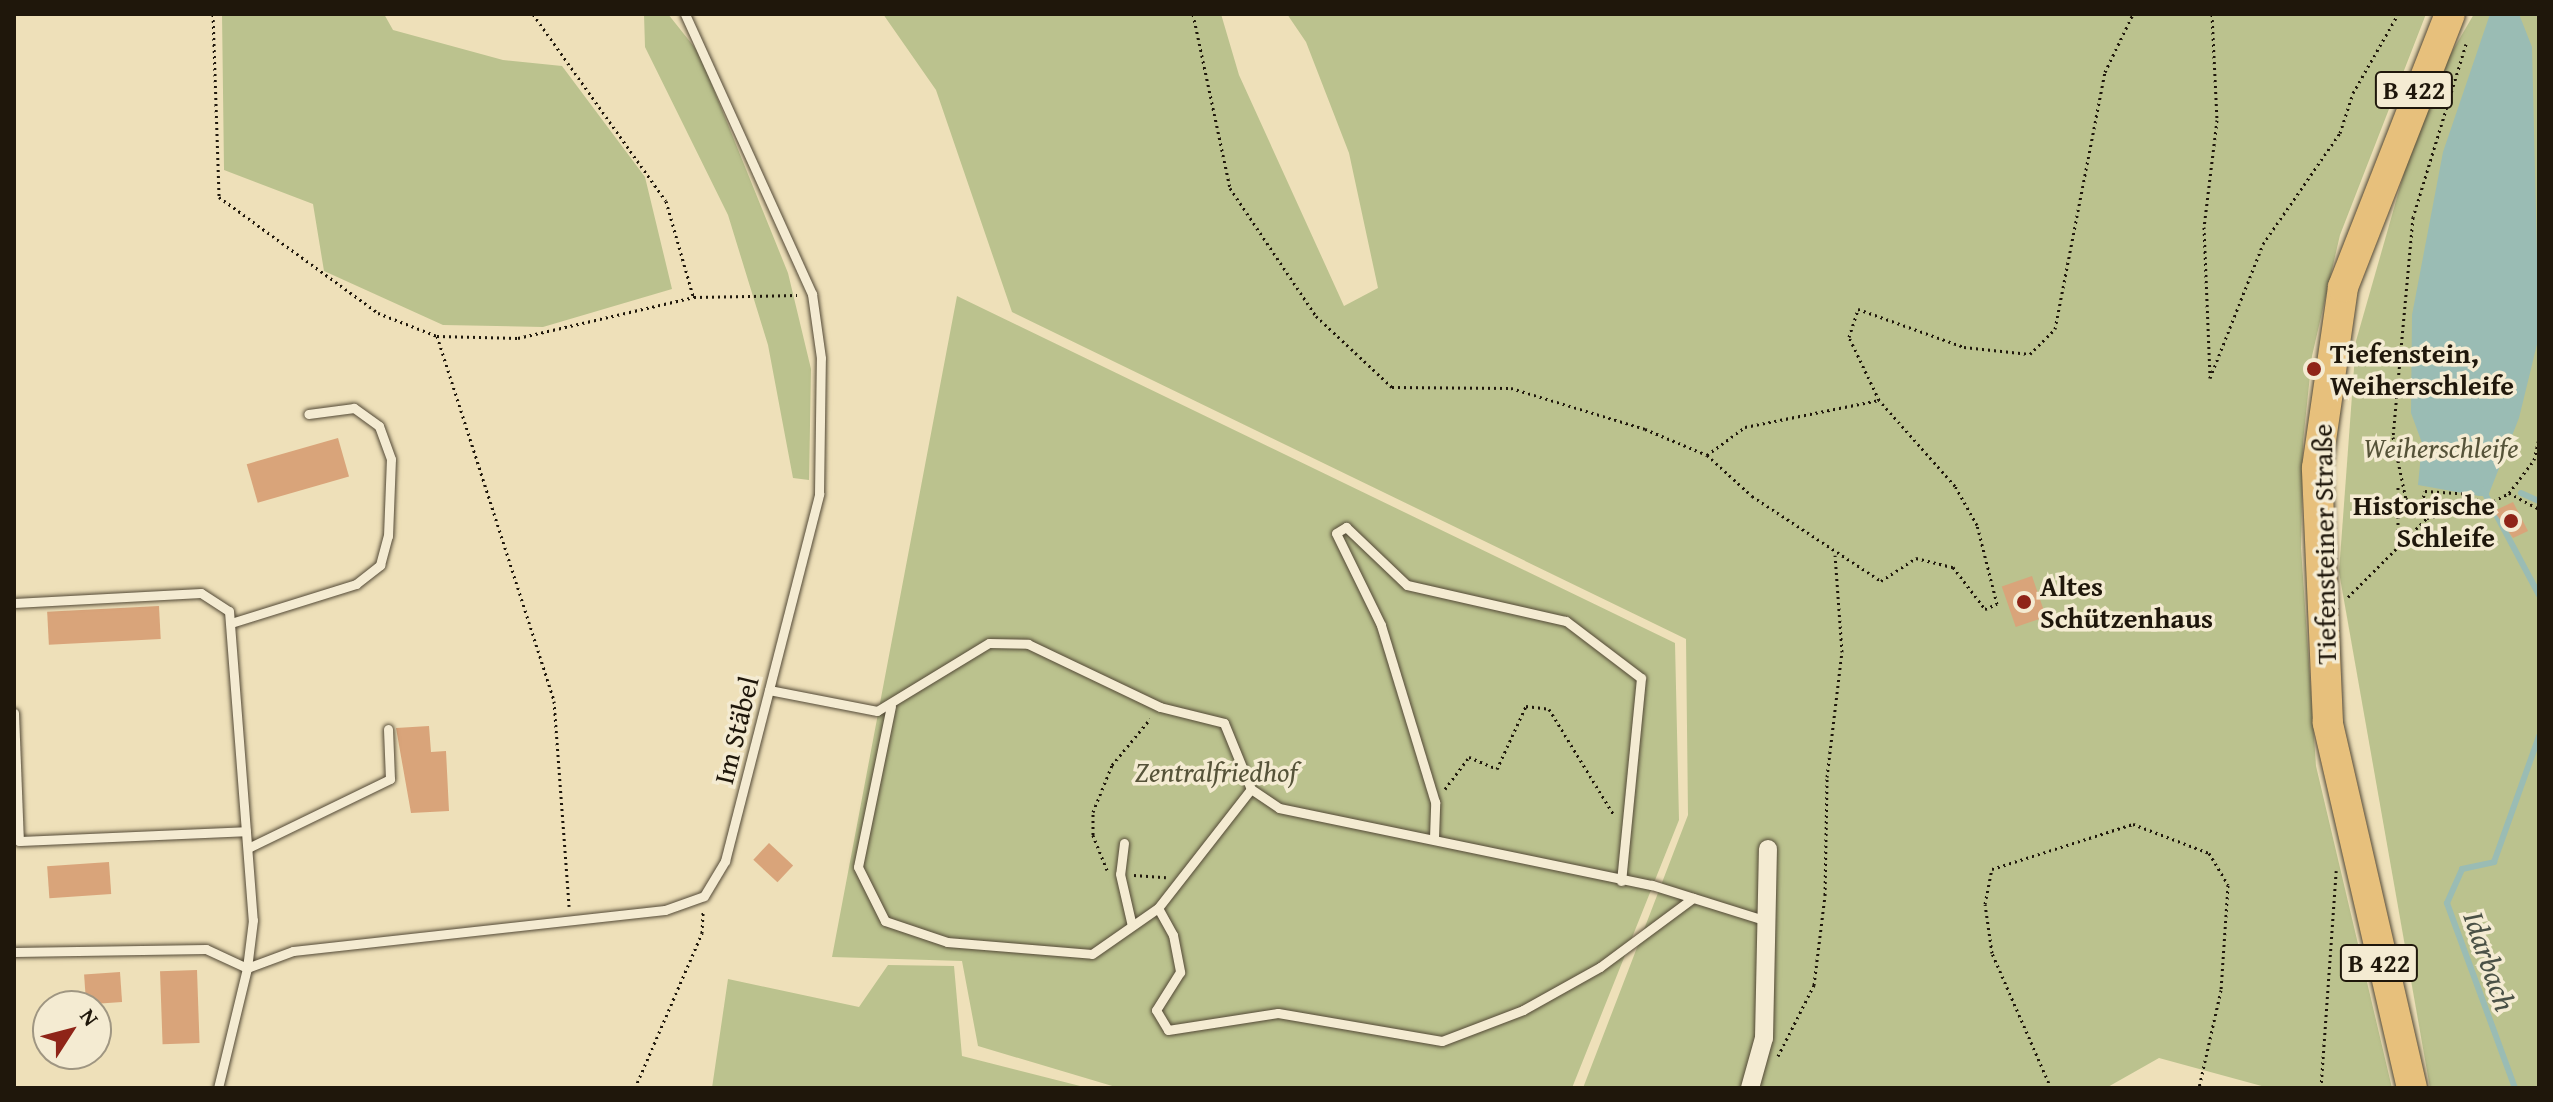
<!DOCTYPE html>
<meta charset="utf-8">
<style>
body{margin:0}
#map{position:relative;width:2553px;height:1102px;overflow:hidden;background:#eee0b9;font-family:"Gentium Book Plus",serif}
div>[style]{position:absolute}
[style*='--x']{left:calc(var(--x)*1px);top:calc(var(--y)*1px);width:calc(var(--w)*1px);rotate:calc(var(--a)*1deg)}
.green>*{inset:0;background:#bbc28e}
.water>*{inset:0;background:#9abcb4}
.stream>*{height:6px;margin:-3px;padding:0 3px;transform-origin:3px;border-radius:3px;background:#9abcb4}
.building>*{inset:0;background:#d9a47a;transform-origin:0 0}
.path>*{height:3px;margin-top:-1.5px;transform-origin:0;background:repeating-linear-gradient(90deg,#1f170b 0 2px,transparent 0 6px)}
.roads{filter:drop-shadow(0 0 2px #534936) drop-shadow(0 0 2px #534936)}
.service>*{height:9px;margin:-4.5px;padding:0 4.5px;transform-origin:4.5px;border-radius:4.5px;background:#f4ebd2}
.minor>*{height:18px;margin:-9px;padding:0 9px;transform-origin:9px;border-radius:9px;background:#f4ebd2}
.primary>*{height:30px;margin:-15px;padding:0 15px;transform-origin:15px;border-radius:15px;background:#e7c07c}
.dots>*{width:22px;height:22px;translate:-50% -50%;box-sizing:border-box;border:4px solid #f4ebd2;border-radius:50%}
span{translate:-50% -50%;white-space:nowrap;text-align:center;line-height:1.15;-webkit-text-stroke:7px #f4ebd2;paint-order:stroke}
.shield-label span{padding:2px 6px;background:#f4ebd2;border:2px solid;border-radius:6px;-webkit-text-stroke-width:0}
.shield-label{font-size:26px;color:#1f170b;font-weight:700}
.poi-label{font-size:28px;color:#1f170b;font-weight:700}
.left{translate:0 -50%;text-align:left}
.right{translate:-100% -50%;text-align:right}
.park-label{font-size:28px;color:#565339;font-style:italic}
.street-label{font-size:28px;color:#1f170b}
.water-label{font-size:30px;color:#4a5146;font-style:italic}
.frame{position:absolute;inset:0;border:16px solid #1f170b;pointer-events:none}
.north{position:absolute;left:32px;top:990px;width:80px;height:80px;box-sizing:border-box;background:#f4ebd2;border:2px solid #9f9682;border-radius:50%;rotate:54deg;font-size:22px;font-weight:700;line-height:32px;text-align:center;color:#1f170b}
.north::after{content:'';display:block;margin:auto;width:28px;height:36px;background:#8f2418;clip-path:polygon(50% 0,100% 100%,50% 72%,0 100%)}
</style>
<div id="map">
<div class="green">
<div style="clip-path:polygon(222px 14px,384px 14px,393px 30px,503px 60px,562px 66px,645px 177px,672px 289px,543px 327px,443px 325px,324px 271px,313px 204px,224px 170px)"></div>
<div style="clip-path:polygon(644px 14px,668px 14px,699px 53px,788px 273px,811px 369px,809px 480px,793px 478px,768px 345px,728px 215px,645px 47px)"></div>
<div style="clip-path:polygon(883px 14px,1221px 14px,1239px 75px,1344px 306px,1378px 288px,1349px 153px,1306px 42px,1287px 14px,2426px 14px,2340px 235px,2312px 356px,2303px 442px,2301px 548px,2316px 766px,2392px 1088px,2269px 1088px,2159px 1058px,2106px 1088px,1583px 1088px,1688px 815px,1686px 639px,1012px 312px,936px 90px)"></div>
<div style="clip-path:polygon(2474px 14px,2539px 14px,2539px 1088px,2430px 1088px,2339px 572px,2356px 341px,2426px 96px)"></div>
<div style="clip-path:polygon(957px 296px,1675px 643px,1679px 820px,1572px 1088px,1119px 1088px,978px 1046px,962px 961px,832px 957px)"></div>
<div style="clip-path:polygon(888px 965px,954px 966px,962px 1056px,1088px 1088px,712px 1088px,728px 979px,859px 1007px)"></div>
</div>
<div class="water">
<div style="clip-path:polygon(2490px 14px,2519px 14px,2532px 47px,2539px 336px,2519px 418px,2488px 496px,2479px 496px,2418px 485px,2422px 443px,2411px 413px,2412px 315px,2443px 152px)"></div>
</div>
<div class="stream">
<div style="--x:2483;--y:490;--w:119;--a:61.9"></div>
<div style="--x:2521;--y:493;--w:20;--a:24"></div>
<div style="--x:2515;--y:1088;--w:197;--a:-110.2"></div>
<div style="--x:2447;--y:903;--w:37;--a:-66"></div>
<div style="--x:2462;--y:869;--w:33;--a:-12"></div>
<div style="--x:2494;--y:862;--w:134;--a:-70.3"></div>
</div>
<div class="building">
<div style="left:338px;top:438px;width:40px;height:95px;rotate:74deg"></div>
<div style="clip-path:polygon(2513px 502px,2528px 531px,2513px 538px,2494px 511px)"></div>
<div style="left:2032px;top:576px;width:43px;height:32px;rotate:71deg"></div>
<div style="left:159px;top:606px;width:33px;height:112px;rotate:87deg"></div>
<div style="clip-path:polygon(429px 726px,431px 752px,446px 751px,449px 811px,411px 813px,396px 728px)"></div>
<div style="left:769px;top:843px;width:33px;height:23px;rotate:43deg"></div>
<div style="left:109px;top:862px;width:32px;height:62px;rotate:86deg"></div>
<div style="left:197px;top:970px;width:73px;height:37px;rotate:88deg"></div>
<div style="left:120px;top:972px;width:30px;height:36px;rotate:86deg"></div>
</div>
<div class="path">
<div style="--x:213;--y:14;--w:183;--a:88.1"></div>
<div style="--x:219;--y:197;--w:197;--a:36.1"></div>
<div style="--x:378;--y:313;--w:63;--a:21.3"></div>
<div style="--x:437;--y:336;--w:383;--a:72.2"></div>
<div style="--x:554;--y:701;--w:206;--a:85.8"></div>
<div style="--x:533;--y:14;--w:229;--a:54.6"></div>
<div style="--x:666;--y:201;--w:99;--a:74.1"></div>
<div style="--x:1193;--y:14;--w:178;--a:78"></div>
<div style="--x:1230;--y:188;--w:154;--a:56.1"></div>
<div style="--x:1316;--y:316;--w:104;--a:43.1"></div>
<div style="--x:1392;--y:387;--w:119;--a:0.5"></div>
<div style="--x:1511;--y:388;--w:140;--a:17"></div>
<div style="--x:1645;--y:429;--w:67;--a:22.8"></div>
<div style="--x:1707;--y:455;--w:61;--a:42.3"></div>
<div style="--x:1752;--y:496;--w:154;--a:33.4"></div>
<div style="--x:1881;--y:581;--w:42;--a:-33.3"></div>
<div style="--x:1916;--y:558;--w:38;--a:14"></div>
<div style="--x:1953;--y:567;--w:53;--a:52.7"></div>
<div style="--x:1985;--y:609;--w:13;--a:-23"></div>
<div style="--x:1997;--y:604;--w:81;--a:-104.2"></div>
<div style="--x:1977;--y:525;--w:45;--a:-119.4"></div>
<div style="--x:1955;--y:486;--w:115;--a:-131.5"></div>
<div style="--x:1879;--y:400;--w:70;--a:-115.5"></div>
<div style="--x:1849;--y:337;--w:29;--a:-72"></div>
<div style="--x:1858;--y:309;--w:113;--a:19.7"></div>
<div style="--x:1964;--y:347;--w:66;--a:6.1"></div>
<div style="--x:2030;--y:354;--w:35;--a:-45"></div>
<div style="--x:2055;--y:329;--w:262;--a:-79"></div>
<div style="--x:2105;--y:72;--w:64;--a:-64.2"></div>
<div style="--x:2212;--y:14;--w:106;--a:87.3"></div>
<div style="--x:2217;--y:120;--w:108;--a:96.9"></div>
<div style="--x:2204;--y:227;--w:151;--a:87.7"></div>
<div style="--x:2210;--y:378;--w:144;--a:-68.4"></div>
<div style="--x:2263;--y:244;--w:135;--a:-55.3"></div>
<div style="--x:2340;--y:133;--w:42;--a:-72"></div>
<div style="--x:2353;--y:93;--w:91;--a:-60.3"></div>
<div style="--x:2466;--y:44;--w:181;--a:107"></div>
<div style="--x:2413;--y:217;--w:221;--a:95.2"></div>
<div style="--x:2393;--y:437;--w:63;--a:78.2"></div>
<div style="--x:2406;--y:499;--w:16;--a:14"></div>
<div style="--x:2422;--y:503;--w:12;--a:-76"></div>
<div style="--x:2425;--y:491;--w:47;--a:3.7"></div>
<div style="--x:2472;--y:494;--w:17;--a:50"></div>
<div style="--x:437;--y:336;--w:81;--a:1.4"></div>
<div style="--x:518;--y:338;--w:181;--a:-13.1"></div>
<div style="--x:694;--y:297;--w:103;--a:-1.1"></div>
<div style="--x:1707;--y:455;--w:47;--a:-36.4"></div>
<div style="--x:1745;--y:427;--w:137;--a:-11.4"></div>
<div style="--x:2398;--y:487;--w:60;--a:90"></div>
<div style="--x:2509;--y:493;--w:34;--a:28"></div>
<div style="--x:2348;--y:597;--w:112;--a:-45"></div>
<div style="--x:2427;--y:518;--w:57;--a:-11.1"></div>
<div style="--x:2483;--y:507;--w:30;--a:-28"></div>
<div style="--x:2509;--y:493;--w:41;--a:-52.9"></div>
<div style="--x:2534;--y:460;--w:22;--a:-77"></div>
<div style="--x:1445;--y:789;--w:40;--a:-53"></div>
<div style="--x:1469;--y:757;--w:30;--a:23"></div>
<div style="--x:1497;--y:769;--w:69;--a:-65.3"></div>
<div style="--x:1526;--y:706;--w:23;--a:7"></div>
<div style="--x:1549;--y:709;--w:124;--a:58.5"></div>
<div style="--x:1107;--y:870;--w:38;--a:-112"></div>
<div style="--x:1093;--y:835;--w:23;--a:-90"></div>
<div style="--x:1093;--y:812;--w:51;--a:-68"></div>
<div style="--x:1112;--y:765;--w:60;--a:-50.4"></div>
<div style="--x:1134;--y:875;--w:32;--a:4"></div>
<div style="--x:1778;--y:1056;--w:80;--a:-63.1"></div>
<div style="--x:1814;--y:985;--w:91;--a:-83"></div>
<div style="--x:1825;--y:895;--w:118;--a:-89"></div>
<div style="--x:1827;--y:777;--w:126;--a:-83.2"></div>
<div style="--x:1842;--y:652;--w:97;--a:-94.1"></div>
<div style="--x:635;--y:1088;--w:169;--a:-66.6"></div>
<div style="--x:702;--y:933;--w:21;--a:-87"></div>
<div style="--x:2051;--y:1088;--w:147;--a:-113.6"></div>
<div style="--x:1992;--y:953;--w:49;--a:-98.1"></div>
<div style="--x:1985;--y:904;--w:36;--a:-79"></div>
<div style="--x:1992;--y:869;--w:148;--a:-17.7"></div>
<div style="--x:2133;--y:824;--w:81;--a:20.9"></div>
<div style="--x:2209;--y:853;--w:37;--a:59"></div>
<div style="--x:2228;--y:885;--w:105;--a:93.8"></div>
<div style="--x:2221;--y:990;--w:100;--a:102.7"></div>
<div style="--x:2321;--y:1088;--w:218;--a:-86"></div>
</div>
<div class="roads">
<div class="service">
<div style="--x:14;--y:603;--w:187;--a:-3.1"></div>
<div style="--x:201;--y:593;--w:33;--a:33"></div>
<div style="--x:229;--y:611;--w:310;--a:85.6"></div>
<div style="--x:253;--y:920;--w:48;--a:97.1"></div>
<div style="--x:247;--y:968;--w:45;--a:-155.1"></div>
<div style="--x:206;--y:949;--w:192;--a:179.1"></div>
<div style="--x:231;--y:623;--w:131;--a:-17.3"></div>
<div style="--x:356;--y:584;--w:31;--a:-38"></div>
<div style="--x:380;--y:565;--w:30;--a:-75"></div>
<div style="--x:388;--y:536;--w:77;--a:-87.8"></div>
<div style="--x:391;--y:459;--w:35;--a:-110"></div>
<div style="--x:379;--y:426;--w:31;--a:-144"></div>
<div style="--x:354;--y:408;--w:46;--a:172.6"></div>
<div style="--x:769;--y:690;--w:110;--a:11"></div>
<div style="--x:877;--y:711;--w:131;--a:-31.3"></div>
<div style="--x:989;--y:643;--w:39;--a:1"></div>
<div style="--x:1028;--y:644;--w:146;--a:25.5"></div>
<div style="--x:1160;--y:707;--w:66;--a:14"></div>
<div style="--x:1224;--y:723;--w:71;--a:67.8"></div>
<div style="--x:1251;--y:789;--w:34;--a:34"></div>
<div style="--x:1279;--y:808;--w:381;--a:11.7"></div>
<div style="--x:1652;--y:885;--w:121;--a:17.4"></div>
<div style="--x:891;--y:706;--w:164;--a:101.6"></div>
<div style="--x:858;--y:867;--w:60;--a:63.4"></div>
<div style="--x:885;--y:921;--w:65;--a:18.7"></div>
<div style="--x:947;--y:942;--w:145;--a:4.7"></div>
<div style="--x:1092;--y:954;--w:80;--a:-34.9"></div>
<div style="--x:1158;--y:908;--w:151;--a:-52"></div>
<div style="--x:14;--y:713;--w:128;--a:87.8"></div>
<div style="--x:19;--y:841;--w:227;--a:-2.5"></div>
<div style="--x:1434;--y:838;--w:36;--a:-88"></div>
<div style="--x:1435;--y:802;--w:185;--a:-107"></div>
<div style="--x:1381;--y:625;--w:102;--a:-116.1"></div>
<div style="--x:1336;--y:533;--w:12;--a:-31"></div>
<div style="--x:1346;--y:527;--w:84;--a:43.6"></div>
<div style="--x:1407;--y:585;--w:163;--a:12.8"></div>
<div style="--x:1566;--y:621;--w:94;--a:37.2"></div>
<div style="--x:1641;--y:678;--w:204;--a:95.6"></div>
<div style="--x:1124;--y:843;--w:31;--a:97"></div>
<div style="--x:1120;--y:874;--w:53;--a:77"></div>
<div style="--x:248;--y:848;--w:158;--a:-25.9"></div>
<div style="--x:390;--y:779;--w:50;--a:-92.3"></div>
<div style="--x:1158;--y:908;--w:31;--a:61"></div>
<div style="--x:1173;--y:935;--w:38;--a:79"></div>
<div style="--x:1180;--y:972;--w:45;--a:122.3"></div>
<div style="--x:1156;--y:1010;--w:23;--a:59"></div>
<div style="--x:1168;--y:1030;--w:111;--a:-8.8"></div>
<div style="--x:1278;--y:1013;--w:166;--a:9.7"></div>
<div style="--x:1442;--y:1041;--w:87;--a:-20.9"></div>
<div style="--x:1523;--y:1010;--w:88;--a:-29.2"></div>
<div style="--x:1600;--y:967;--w:116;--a:-36.6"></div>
<div style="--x:218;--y:1088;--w:123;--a:-76.4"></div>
<div style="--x:247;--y:968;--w:49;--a:-20.3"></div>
<div style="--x:293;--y:951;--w:374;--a:-6.3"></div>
<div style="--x:665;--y:910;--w:41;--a:-19.7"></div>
<div style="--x:704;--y:896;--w:41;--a:-59"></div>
<div style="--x:725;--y:861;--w:379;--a:-75.6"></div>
<div style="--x:819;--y:494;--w:136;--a:-89.2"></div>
<div style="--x:821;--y:358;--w:65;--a:-98"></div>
<div style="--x:812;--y:294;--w:307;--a:-114.4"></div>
</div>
<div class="minor">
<div style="--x:1750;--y:1088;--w:52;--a:-74.4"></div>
<div style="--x:1764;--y:1038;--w:189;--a:-88.8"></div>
</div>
<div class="primary">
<div style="--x:2412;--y:1088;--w:375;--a:-103"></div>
<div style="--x:2328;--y:723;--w:255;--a:-92.5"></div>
<div style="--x:2317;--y:468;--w:183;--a:-81.8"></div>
<div style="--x:2343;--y:287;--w:293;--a:-68.6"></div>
</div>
</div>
<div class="dots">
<div style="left:2314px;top:369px;background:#8f2418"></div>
<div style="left:2511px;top:521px;background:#8f2418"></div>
<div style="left:2024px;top:602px;background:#8f2418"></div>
</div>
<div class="shield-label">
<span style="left:2414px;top:90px">B 422</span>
<span style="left:2379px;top:963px">B 422</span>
</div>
<div class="poi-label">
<span class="left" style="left:2330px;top:369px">Tiefenstein,<br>Weiherschleife</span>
<span class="right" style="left:2495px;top:521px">Historische<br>Schleife</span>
<span class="left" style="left:2040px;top:602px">Altes<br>Schützenhaus</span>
</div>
<div class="park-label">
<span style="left:2441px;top:448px">Weiherschleife</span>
<span style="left:1216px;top:772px">Zentralfriedhof</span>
</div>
<div class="street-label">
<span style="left:2324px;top:544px;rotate:-91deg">Tiefensteiner Straße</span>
<span style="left:736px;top:730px;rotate:-76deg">Im Stäbel</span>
</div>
<div class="water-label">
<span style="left:2490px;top:961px;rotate:71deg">Idarbach</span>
</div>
<div class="frame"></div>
<div class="north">N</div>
</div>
